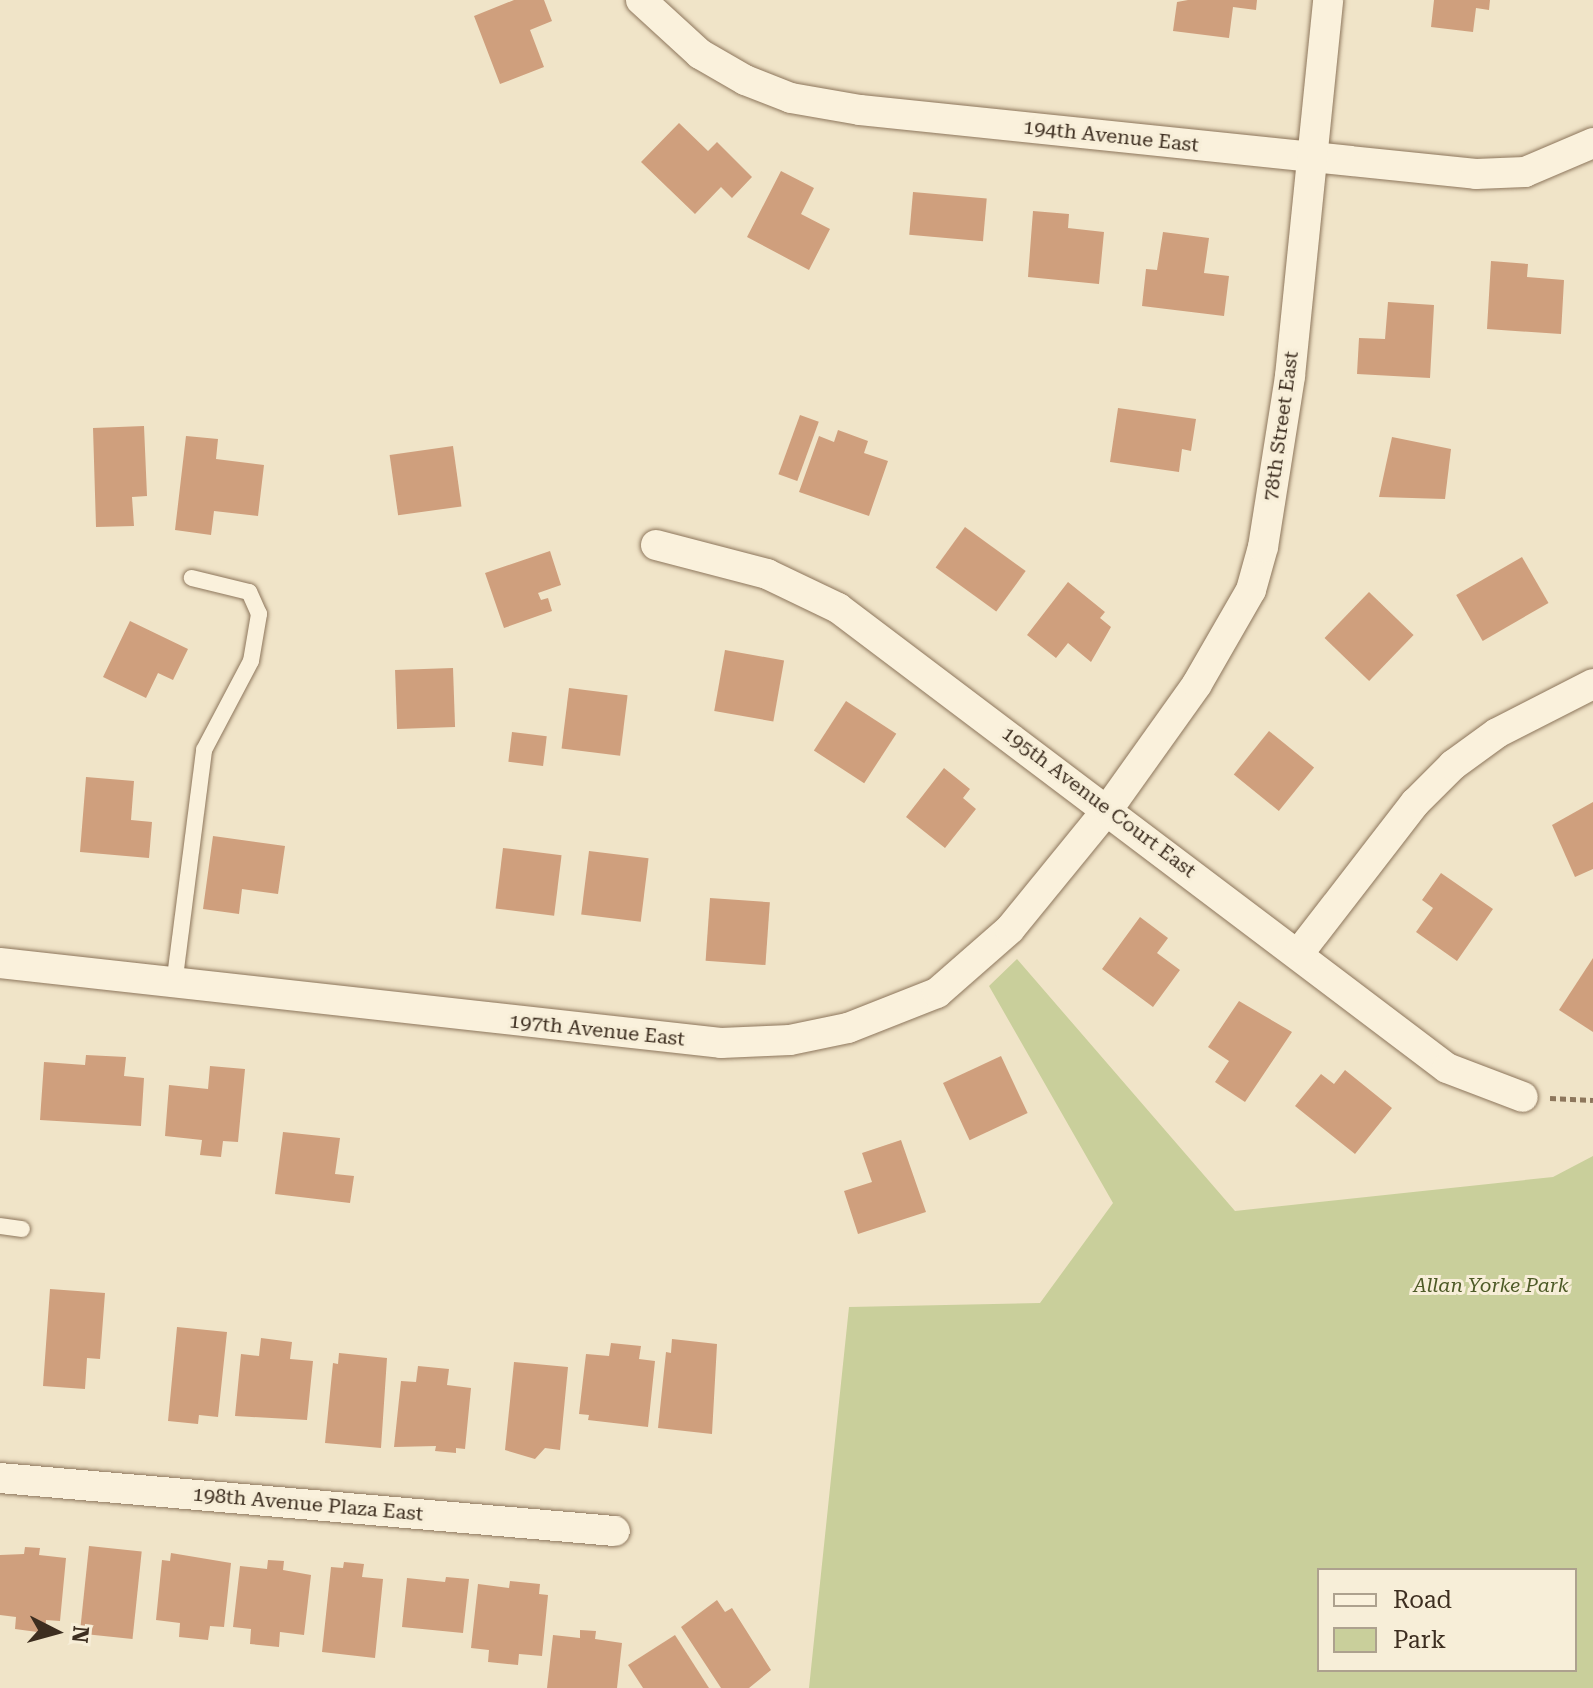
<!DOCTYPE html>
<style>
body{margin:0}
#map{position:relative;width:1593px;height:1688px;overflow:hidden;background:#f0e4c8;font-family:"Roboto Serif",serif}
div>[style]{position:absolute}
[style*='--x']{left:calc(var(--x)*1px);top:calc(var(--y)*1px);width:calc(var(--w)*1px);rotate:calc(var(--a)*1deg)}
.green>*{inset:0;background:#c9cf9b}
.building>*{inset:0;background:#cf9f7d;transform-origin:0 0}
.path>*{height:5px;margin-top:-2.5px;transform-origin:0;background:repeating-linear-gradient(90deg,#8d765c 0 6px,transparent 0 10px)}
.roads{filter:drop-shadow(0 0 2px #8d765c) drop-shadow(0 0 2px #8d765c)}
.service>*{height:16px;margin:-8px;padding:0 8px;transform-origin:8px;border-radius:8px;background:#faf1dc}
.minor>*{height:30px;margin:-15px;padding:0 15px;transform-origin:15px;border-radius:15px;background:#faf1dc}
span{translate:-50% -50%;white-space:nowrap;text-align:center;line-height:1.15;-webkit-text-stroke:6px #f7eed8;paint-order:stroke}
.street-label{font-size:20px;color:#3d2e20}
.park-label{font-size:20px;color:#4d5a26;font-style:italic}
.legend{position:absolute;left:1317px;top:1568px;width:260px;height:104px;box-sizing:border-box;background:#f7eed8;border:2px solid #ada18e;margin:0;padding:10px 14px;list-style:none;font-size:24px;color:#3d2e20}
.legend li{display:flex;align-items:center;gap:16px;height:40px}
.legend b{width:40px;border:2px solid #ada18e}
.north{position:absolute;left:16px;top:1592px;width:80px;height:80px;-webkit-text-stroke:6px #f7eed8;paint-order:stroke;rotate:96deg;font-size:22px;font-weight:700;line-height:32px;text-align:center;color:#3d2e20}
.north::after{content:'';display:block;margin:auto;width:28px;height:36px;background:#3d2e20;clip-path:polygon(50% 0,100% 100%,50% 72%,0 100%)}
</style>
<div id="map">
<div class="green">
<div style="clip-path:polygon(evenodd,1017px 959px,1235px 1211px,1553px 1177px,1593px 1156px,1593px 1688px,809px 1688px,849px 1307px,1040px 1303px,1113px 1203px,989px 986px,1017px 959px,1575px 1570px,1575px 1670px,1319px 1670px,1319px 1570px,1575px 1570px)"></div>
</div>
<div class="building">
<div style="clip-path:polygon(514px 0,544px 0,552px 21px,530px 30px,544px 67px,500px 84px,474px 16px)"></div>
<div style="clip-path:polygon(1188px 0,1257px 0,1256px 10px,1233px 7px,1229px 38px,1173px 31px,1177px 2px)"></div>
<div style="clip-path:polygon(1434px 0,1490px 0,1489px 10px,1476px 8px,1473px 32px,1431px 27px)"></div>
<div style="clip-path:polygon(679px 123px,708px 151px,717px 142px,752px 177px,732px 198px,721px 187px,695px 214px,641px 162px)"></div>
<div style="clip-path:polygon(781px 171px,814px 188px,801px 214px,830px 229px,809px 270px,747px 237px)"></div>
<div style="left:913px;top:192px;width:74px;height:43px;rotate:5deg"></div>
<div style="clip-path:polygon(1033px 211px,1069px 214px,1068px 228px,1104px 232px,1099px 284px,1028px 277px)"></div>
<div style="clip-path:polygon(1163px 232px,1209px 238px,1204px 273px,1229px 276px,1224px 316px,1142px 306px,1146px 269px,1157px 270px)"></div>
<div style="clip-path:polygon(1491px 261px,1528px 264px,1527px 277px,1564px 280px,1561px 334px,1487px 329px)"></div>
<div style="clip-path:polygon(1388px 302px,1434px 305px,1430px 378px,1357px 374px,1359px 338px,1385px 339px)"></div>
<div style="clip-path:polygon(1118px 408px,1196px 419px,1191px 451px,1182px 449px,1179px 472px,1110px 462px)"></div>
<div style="left:800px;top:415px;width:20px;height:63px;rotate:20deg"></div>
<div style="clip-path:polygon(144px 426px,147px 496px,132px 497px,134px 526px,96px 527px,93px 428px)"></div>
<div style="clip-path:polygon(838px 430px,868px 441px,864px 453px,888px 461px,869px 516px,799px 492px,819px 436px,834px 442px)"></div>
<div style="clip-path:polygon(186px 436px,218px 439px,216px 459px,264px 465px,258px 516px,214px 511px,211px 535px,175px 530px)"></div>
<div style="clip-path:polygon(1392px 437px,1451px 449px,1445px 499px,1379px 497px)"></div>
<div style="left:453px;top:446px;width:61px;height:64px;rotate:82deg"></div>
<div style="left:965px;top:527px;width:75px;height:50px;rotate:36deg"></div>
<div style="clip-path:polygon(550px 551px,561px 585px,538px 593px,541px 600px,548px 598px,552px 611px,504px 628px,485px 573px)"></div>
<div style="left:1522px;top:557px;width:53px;height:76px;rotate:60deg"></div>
<div style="clip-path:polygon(1068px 582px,1105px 612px,1100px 618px,1111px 627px,1091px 662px,1068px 643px,1056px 658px,1027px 635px)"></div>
<div style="left:1369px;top:592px;width:62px;height:64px;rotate:44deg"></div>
<div style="clip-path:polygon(130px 621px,188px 649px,173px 680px,158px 673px,146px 698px,103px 677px)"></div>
<div style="left:725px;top:650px;width:60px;height:62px;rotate:10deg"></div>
<div style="left:453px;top:668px;width:59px;height:58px;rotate:88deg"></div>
<div style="left:569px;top:688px;width:59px;height:61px;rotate:7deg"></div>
<div style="left:846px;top:701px;width:60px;height:59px;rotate:33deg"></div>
<div style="left:1269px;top:731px;width:58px;height:56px;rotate:39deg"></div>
<div style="left:512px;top:732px;width:35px;height:30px;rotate:7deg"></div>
<div style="clip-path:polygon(944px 768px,970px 789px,963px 798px,976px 809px,945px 848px,906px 817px)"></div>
<div style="clip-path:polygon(86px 777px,134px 781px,131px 820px,152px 822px,149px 858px,80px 852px)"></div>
<div style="clip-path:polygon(1593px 802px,1593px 869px,1575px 877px,1552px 825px)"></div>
<div style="clip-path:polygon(213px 836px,285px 846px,278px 894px,242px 889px,239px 914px,203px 909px)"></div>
<div style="left:503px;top:848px;width:59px;height:61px;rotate:7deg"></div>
<div style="left:589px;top:851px;width:60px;height:64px;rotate:7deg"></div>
<div style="clip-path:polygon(1441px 873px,1493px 909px,1457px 961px,1416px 932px,1433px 908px,1422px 900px)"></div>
<div style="left:710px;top:898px;width:60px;height:63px;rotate:4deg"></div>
<div style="clip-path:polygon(1140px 917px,1168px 938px,1157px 953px,1180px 970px,1153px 1007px,1102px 969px)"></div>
<div style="clip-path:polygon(1593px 958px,1593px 1032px,1559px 1010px)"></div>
<div style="clip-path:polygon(1239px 1001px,1292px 1032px,1245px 1102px,1215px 1082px,1229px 1061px,1208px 1047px)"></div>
<div style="clip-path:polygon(86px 1055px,126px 1057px,124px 1076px,144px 1078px,141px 1126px,40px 1120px,44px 1062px,85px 1065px)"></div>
<div style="left:1001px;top:1056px;width:63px;height:64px;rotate:65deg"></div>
<div style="clip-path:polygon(210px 1066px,245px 1069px,238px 1142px,223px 1141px,221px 1157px,200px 1155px,202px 1140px,165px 1136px,169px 1085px,208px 1089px)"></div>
<div style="clip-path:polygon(1345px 1070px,1392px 1108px,1355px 1154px,1295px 1106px,1321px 1074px,1334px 1084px)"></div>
<div style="clip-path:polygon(283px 1132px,340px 1138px,335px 1174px,354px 1176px,350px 1203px,275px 1194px)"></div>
<div style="clip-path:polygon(901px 1140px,926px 1212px,858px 1234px,844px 1191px,872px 1182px,862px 1153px)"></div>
<div style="clip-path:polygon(50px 1289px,105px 1293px,100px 1359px,87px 1358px,85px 1389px,43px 1386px)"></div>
<div style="clip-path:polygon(177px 1327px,227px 1332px,218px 1417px,199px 1415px,198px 1424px,168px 1421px)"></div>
<div style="clip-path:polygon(261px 1338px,292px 1342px,290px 1359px,313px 1361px,307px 1420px,235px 1416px,241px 1354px,259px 1356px)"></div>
<div style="clip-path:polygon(672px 1339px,717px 1344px,712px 1434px,658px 1428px,666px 1352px,671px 1353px)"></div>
<div style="clip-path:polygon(611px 1343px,641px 1346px,639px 1359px,655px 1361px,648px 1427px,588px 1420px,589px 1415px,579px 1414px,586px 1354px,609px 1356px)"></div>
<div style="clip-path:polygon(339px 1353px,387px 1358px,381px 1448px,325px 1443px,333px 1363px,338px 1364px)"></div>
<div style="clip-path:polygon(514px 1362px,568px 1367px,560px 1450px,545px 1448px,535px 1459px,505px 1450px)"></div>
<div style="clip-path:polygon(418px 1366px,449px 1369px,447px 1385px,471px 1388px,465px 1449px,456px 1448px,456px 1453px,435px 1451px,436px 1446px,394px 1447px,401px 1381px,416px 1382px)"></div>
<div style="left:89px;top:1546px;width:53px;height:88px;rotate:6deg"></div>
<div style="clip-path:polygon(25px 1547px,40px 1548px,39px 1555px,66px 1558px,60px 1621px,46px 1620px,45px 1633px,15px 1629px,16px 1617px,0 1615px,0 1555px,24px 1554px)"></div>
<div style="clip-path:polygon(171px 1553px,231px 1563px,224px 1627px,210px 1626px,208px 1640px,179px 1637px,180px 1623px,156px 1620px,162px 1560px,170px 1561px)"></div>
<div style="clip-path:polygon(268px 1560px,284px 1561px,283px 1570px,311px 1575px,304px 1635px,280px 1632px,279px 1647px,250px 1644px,251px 1629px,233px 1627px,240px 1566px,267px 1569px)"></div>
<div style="clip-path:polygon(344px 1562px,364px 1564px,362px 1577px,383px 1579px,375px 1658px,322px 1652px,331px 1567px,343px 1568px)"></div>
<div style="clip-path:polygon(446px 1577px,469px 1579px,463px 1633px,402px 1627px,407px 1578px,445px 1582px)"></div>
<div style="clip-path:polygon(510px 1581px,540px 1584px,539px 1594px,548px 1595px,542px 1656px,519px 1654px,518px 1665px,488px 1662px,489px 1650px,471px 1648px,478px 1584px,509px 1588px)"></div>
<div style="clip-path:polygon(717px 1600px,725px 1612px,732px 1608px,771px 1670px,749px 1688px,721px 1688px,681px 1627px)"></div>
<div style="clip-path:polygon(580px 1630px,596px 1631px,595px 1639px,622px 1643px,617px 1688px,547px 1688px,553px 1635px,580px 1638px)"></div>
<div style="clip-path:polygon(675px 1635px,709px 1688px,643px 1688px,628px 1665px)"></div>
</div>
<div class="path">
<div style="--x:1550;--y:1098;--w:43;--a:2.7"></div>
</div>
<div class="roads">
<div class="service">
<div style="--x:174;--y:985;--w:237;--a:-82.7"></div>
<div style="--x:204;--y:750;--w:101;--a:-62.2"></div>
<div style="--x:251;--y:661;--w:48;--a:-80.3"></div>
<div style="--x:259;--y:614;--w:24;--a:-114"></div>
<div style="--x:249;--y:592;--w:59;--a:-166.2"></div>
<div style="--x:0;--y:1226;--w:22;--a:8"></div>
</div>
<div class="minor">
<div style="--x:641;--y:0;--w:80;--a:42.5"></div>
<div style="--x:700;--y:54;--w:52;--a:30"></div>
<div style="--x:745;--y:80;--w:49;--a:21.4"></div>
<div style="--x:791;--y:98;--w:70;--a:9.9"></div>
<div style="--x:860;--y:110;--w:619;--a:5.93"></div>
<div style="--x:1476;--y:174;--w:49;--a:-2.3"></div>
<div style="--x:1525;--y:172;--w:74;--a:-23.1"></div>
<div style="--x:656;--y:545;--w:115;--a:14.6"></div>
<div style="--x:767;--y:574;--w:79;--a:25.6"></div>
<div style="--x:838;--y:608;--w:763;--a:37.07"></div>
<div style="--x:1447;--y:1068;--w:81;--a:20.9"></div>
<div style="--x:1299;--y:953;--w:190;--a:-52.3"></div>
<div style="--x:1415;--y:803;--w:54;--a:-45"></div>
<div style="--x:1453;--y:765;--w:54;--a:-36"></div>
<div style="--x:1497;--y:733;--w:108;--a:-27"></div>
<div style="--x:0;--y:963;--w:725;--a:6.33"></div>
<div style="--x:721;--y:1043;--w:69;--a:-2.5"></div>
<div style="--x:790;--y:1040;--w:59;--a:-11.7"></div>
<div style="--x:848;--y:1028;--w:96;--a:-21.5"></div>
<div style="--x:937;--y:993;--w:97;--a:-41.2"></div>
<div style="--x:1010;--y:929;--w:155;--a:-50.8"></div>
<div style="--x:1108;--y:809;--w:153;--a:-54.5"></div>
<div style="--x:1197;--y:684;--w:108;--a:-60.1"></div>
<div style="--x:1251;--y:590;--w:45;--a:-74.4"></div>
<div style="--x:1263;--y:547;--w:173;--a:-81"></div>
<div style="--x:1290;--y:376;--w:378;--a:-84.2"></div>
<div style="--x:0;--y:1478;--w:617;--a:4.93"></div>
</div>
</div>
<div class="street-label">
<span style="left:1111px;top:136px;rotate:6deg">194th Avenue East</span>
<span style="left:1281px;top:426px;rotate:-82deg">78th Street East</span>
<span style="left:1099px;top:802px;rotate:37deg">195th Avenue Court East</span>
<span style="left:597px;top:1030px;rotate:6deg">197th Avenue East</span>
<span style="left:308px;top:1504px;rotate:5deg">198th Avenue Plaza East</span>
</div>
<div class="park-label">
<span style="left:1491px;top:1285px">Allan Yorke Park</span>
</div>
<ul class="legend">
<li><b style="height:10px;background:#faf1dc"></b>Road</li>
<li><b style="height:22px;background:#c9cf9b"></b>Park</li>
</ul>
<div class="north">N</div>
</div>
